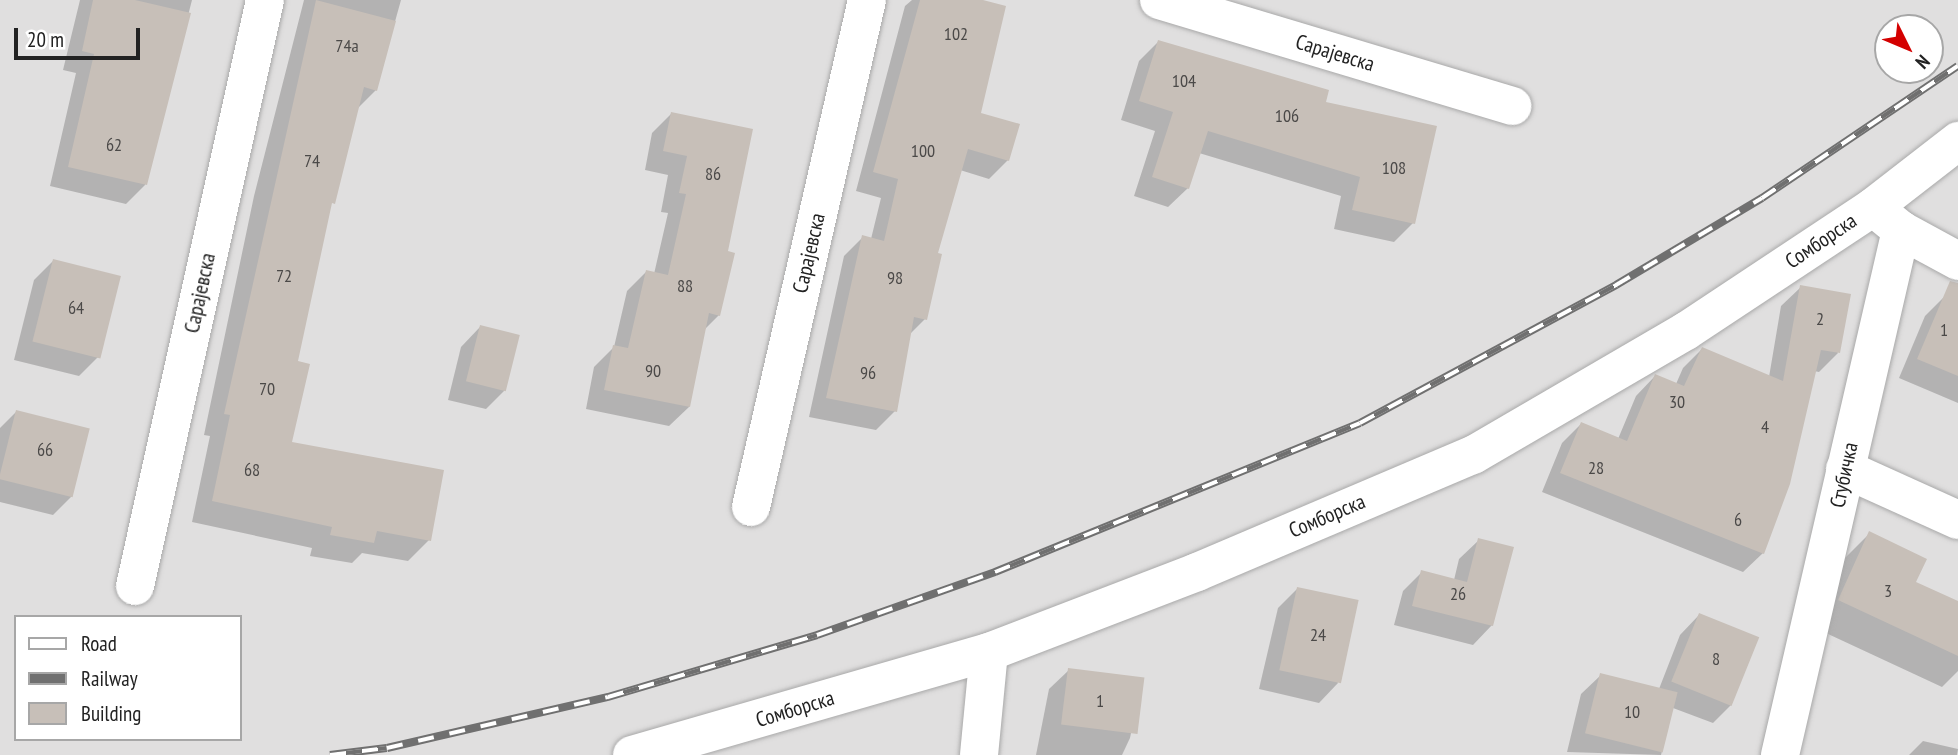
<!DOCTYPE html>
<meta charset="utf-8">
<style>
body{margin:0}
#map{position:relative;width:1958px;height:755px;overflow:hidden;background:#f2efe9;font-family:"PT Sans Narrow",sans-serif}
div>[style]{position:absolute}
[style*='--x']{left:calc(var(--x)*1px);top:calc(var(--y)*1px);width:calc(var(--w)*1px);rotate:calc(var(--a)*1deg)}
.residential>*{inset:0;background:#e0dfdf}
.shadow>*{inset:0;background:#0003}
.building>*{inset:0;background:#c7bfb8;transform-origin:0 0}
.roads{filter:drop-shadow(0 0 2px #a9a9a9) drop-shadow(0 0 2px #a9a9a9)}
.street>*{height:38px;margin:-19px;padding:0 19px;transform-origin:19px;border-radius:19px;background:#fff}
.rail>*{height:8px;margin-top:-4px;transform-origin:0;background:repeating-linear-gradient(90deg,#fff 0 16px,#707070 0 32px);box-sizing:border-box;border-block:2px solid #707070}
span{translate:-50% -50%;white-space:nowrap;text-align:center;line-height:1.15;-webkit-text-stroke:6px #fff;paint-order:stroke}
.number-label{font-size:18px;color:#4b4948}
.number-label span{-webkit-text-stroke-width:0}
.street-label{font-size:21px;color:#222}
.legend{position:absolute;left:14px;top:615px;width:228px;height:126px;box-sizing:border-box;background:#fff;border:2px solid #a7a7a7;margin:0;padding:9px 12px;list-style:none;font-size:21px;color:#222}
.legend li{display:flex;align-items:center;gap:14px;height:35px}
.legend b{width:35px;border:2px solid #a7a7a7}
.north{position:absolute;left:1874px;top:14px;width:70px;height:70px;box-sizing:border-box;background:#fff;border:2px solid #a7a7a7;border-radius:50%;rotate:133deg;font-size:19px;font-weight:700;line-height:28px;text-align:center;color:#222}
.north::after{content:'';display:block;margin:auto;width:24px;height:32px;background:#d40000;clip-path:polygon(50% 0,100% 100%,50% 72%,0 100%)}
.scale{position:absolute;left:14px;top:28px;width:126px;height:32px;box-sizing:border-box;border:4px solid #222;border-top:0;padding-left:9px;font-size:21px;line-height:24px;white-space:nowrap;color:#222;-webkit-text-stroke:5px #fff;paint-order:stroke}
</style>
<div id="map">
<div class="residential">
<div style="clip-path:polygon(evenodd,0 0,1958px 0,1958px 755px,0 755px,0 0,1888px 28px,1930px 28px,1930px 70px,1888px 70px,1888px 28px,0 0,16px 617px,240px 617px,240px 739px,16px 739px,16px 617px)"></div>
</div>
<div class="shadow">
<div style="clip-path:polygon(80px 0,192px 0,145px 185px,126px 204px,50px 186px,76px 73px,63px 70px)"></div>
<div style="clip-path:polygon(304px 0,401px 0,376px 90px,357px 109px,329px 208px,295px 362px,290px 444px,429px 540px,408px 561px,362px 553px,352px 563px,310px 556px,312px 548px,192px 522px,210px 436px,204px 435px,254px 196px)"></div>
<div style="clip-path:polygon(912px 0,975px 0,979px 114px,1008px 160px,989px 179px,960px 170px,936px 255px,925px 319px,909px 335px,895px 411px,876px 430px,809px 417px,844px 256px,863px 237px,871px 239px,881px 198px,856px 191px,905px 6px)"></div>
<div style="clip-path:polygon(1158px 42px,1323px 103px,1413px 223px,1394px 242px,1334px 229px,1341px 196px,1199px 153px,1188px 188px,1168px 207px,1134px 196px,1155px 131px,1121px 120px,1139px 61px)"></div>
<div style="clip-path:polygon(671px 114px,726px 252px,719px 315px,704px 330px,689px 407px,669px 426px,586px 409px,594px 367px,614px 347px,627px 291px,646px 272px,654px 274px,668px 213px,661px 212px,668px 175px,645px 170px,652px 133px)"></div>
<div style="clip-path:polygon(53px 261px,98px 357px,79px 376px,14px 360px,34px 280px)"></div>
<div style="clip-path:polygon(1801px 287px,1838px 353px,1819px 372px,1814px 371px,1763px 553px,1743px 572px,1542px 492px,1562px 443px,1581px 424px,1618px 439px,1636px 396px,1655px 376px,1676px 384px,1683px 368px,1702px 349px,1769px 377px,1781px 306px)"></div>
<div style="clip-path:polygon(1944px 297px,1958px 303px,1958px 403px,1899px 378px,1925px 316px)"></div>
<div style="clip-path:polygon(480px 327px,505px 390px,486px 409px,448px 400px,461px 347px)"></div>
<div style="clip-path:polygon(16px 412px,72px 496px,53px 515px,0 502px,0 428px)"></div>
<div style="clip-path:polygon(1870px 533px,1914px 583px,1958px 603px,1958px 671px,1942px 687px,1813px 627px,1843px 560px)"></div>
<div style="clip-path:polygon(1479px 540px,1492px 625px,1473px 645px,1394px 625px,1403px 591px,1422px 572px,1454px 580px,1459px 559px)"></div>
<div style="clip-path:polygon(1297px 589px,1338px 683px,1319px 703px,1259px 689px,1278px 608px)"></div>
<div style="clip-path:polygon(1699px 615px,1732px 704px,1713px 723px,1673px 708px,1661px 755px,1567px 752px,1581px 694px,1601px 675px,1659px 689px,1680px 635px)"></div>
<div style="clip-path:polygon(1069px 670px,1142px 680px,1130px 738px,1122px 755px,1036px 755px,1049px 689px)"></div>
<div style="clip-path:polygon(1923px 741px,1958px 749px,1957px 755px,1909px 755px)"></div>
</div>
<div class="building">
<div style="clip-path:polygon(93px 0,135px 0,191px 13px,147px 185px,68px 167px,94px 54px,82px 51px)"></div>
<div style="clip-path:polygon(316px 0,396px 21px,377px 91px,364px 87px,335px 204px,332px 203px,298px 361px,310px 364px,292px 442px,444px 470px,431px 541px,377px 531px,374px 543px,330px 535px,332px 527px,212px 501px,230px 415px,224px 414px)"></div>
<div style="clip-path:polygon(920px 0,983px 0,1006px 6px,981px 113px,1020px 124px,1009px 161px,968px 149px,938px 253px,942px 254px,927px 320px,914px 317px,897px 412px,826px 398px,862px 235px,884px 241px,898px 179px,873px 172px)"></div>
<div style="clip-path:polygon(1158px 40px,1329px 90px,1326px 102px,1437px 126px,1415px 224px,1352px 210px,1360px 177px,1208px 131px,1189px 189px,1152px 177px,1173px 112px,1139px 101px)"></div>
<div style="clip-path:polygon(671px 112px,753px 129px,728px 251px,735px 253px,720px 316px,709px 313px,690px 407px,604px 390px,613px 345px,628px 348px,646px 270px,668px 275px,686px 194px,679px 193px,687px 156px,663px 151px)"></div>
<div style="left:53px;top:259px;width:70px;height:85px;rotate:14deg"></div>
<div style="clip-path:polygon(1950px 281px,1958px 283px,1958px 376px,1917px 359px)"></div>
<div style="clip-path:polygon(1800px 285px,1851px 294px,1840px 353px,1821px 350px,1790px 484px,1764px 554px,1560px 473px,1581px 422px,1627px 441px,1655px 374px,1684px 386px,1702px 347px,1783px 381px)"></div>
<div style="left:480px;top:325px;width:41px;height:58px;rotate:14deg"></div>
<div style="left:16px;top:410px;width:76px;height:71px;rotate:14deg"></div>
<div style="clip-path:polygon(1869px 531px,1927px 559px,1916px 582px,1958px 601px,1958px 656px,1838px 600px)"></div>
<div style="clip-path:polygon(1478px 538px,1514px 547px,1493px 626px,1412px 606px,1421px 570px,1467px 582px)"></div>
<div style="left:1297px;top:587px;width:63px;height:85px;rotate:12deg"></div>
<div style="left:1699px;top:613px;width:65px;height:74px;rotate:22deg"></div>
<div style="left:1068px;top:668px;width:77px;height:57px;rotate:7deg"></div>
<div style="left:1600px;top:673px;width:80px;height:62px;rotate:14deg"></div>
</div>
<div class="roads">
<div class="street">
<div style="--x:1159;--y:0;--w:369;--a:16.7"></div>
<div style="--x:1901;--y:230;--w:65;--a:28.5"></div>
<div style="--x:1845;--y:469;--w:124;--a:24.3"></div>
<div style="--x:751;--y:507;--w:520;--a:-77.11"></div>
<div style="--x:135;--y:586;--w:600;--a:-77.49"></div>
<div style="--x:632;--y:755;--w:372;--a:-16.1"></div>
<div style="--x:989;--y:652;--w:223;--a:-21"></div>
<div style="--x:1197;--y:572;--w:300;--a:-23"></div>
<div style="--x:1473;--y:455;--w:246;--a:-30.2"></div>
<div style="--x:1686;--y:331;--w:224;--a:-33.5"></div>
<div style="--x:1873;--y:207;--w:108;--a:-37.8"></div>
<div style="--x:979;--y:755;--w:103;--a:-84.5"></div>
<div style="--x:1780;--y:755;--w:539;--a:-77.02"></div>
<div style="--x:1901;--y:230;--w:36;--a:-141"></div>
</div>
</div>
<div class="rail">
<div style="--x:330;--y:755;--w:57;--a:-7"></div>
<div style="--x:387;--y:748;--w:227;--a:-13"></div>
<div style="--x:608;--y:697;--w:218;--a:-16.5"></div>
<div style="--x:817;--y:635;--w:189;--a:-19.5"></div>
<div style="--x:995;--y:572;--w:394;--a:-22.2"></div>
<div style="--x:1360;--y:423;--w:291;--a:-28.3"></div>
<div style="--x:1616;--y:285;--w:170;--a:-30.8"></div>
<div style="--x:1762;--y:198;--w:236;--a:-34"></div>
</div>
<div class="number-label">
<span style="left:956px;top:34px">102</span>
<span style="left:347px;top:46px">74a</span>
<span style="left:1184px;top:81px">104</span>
<span style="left:1287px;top:116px">106</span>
<span style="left:114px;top:145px">62</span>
<span style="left:923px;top:151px">100</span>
<span style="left:312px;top:161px">74</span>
<span style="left:1394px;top:168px">108</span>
<span style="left:713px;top:174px">86</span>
<span style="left:284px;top:276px">72</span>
<span style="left:895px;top:278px">98</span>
<span style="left:685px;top:286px">88</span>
<span style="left:76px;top:308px">64</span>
<span style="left:1820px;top:319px">2</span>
<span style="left:1944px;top:330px">1</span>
<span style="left:653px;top:371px">90</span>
<span style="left:868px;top:373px">96</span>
<span style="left:267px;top:389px">70</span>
<span style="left:1677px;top:402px">30</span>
<span style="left:1765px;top:427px">4</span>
<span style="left:45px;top:450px">66</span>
<span style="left:1596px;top:468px">28</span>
<span style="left:252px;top:470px">68</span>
<span style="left:1738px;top:520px">6</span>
<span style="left:1888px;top:591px">3</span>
<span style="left:1458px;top:594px">26</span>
<span style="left:1318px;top:635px">24</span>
<span style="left:1716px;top:659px">8</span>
<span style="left:1100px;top:701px">1</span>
<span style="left:1632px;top:712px">10</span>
</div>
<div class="street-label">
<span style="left:1335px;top:53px;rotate:17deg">Сарајевска</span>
<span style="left:1821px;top:241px;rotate:-34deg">Сомборска</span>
<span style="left:809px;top:253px;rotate:-77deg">Сарајевска</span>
<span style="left:200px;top:293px;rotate:-78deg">Сарајевска</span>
<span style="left:1844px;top:475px;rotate:-78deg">Стубичка</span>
<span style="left:1327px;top:516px;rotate:-23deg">Сомборска</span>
<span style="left:795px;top:709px;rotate:-17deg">Сомборска</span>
</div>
<ul class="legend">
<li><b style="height:9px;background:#fff"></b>Road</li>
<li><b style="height:9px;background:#707070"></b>Railway</li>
<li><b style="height:19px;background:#c7bfb8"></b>Building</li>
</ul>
<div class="north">N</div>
<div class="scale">20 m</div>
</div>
